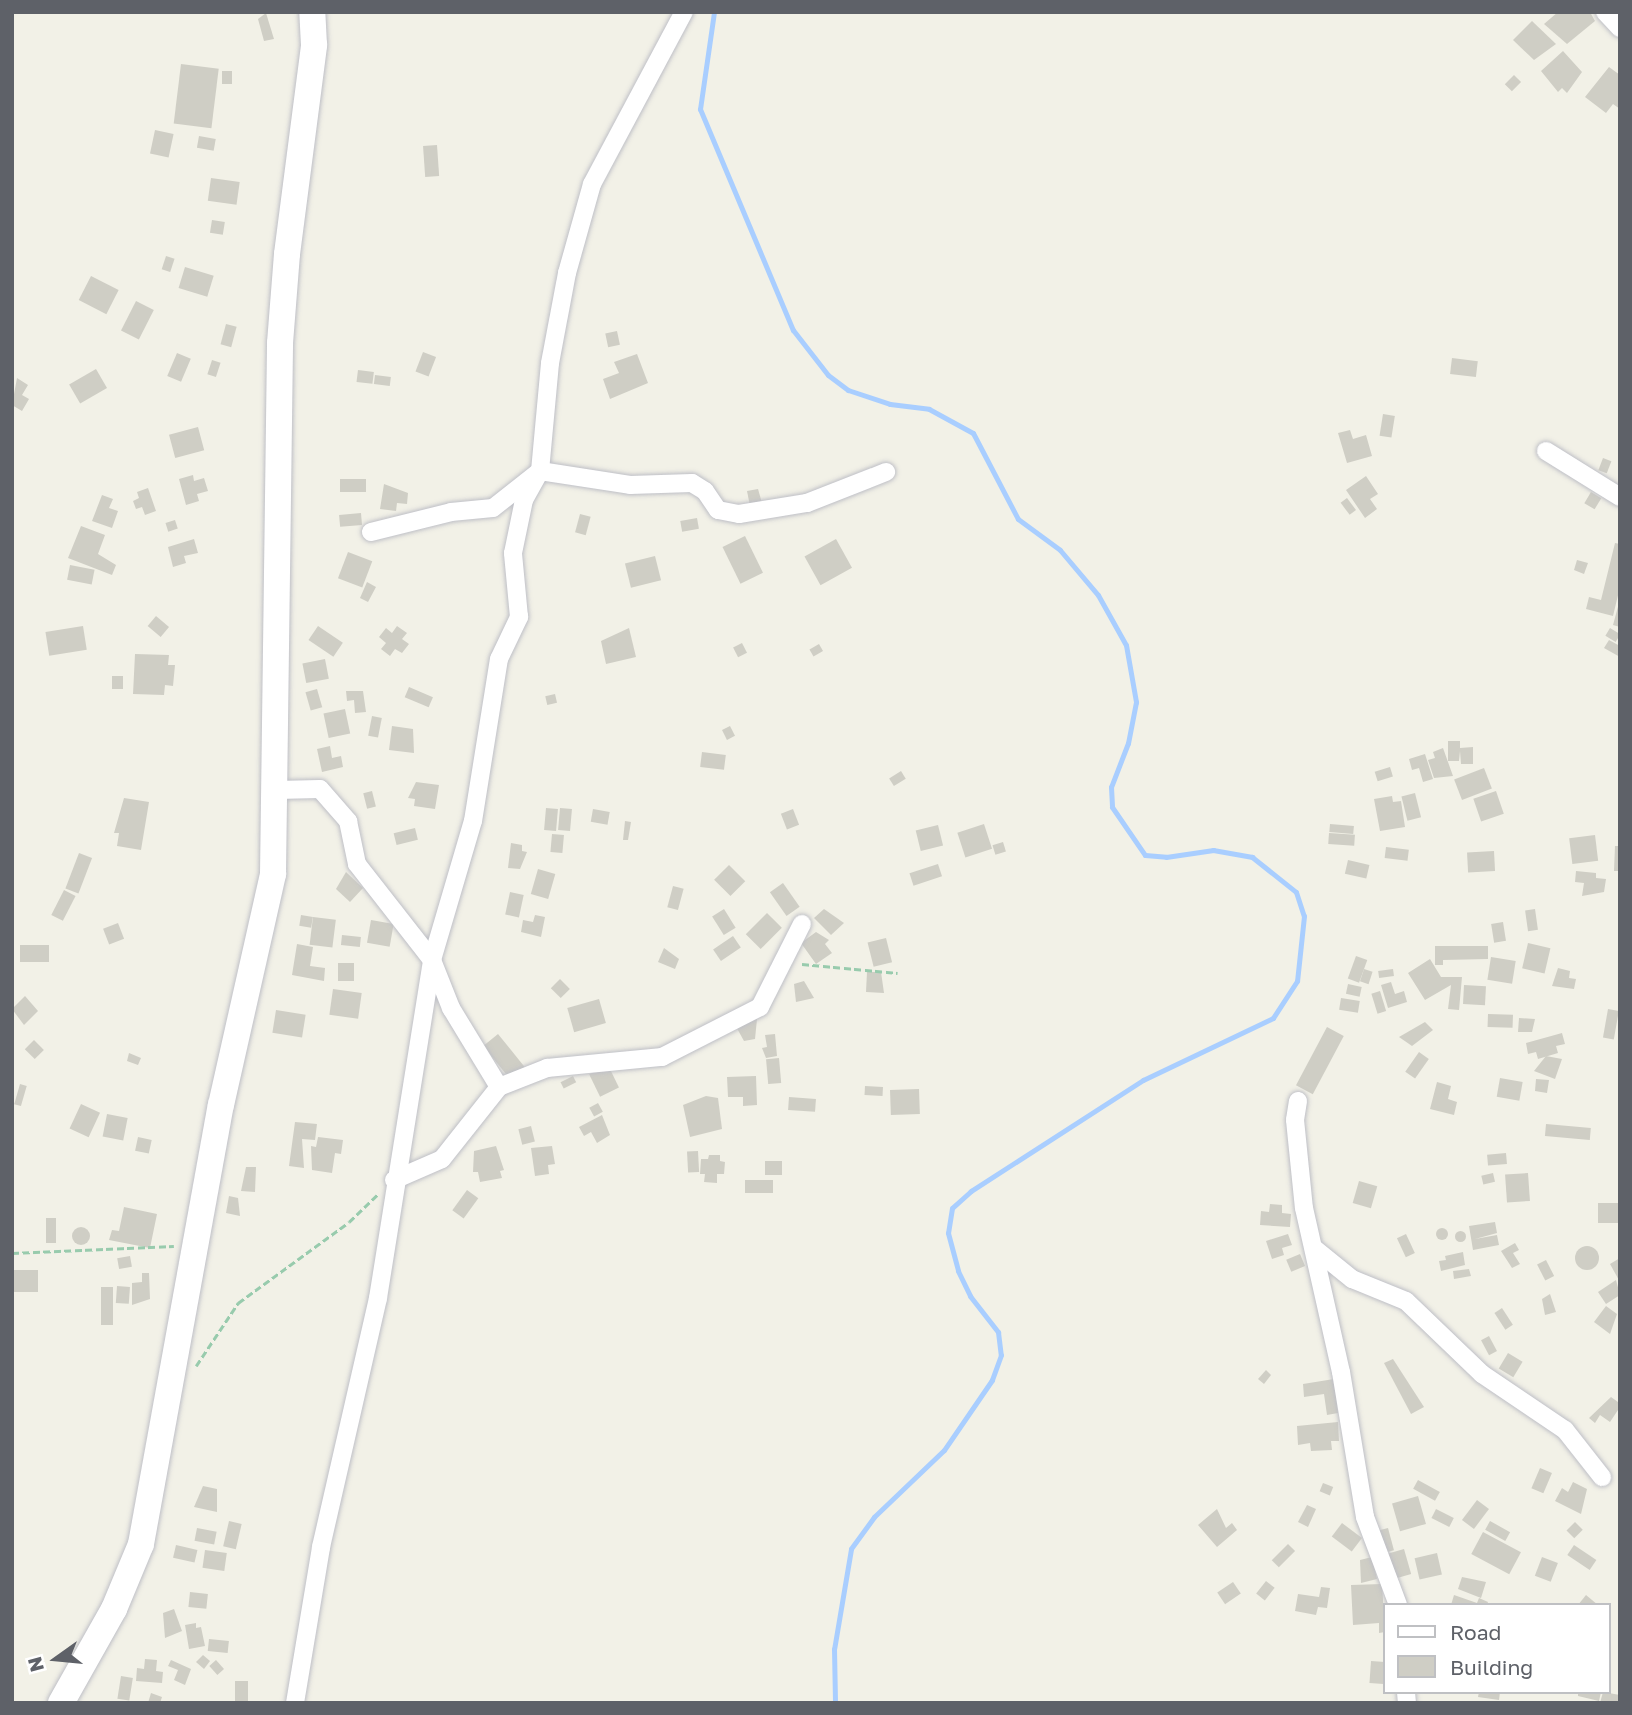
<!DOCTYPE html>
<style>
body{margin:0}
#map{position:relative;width:1632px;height:1715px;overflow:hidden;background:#f2f1e7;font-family:"Golos Text",sans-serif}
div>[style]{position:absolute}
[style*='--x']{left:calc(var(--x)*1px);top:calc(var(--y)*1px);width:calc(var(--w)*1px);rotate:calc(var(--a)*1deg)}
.stream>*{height:5px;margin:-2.5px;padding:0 2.5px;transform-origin:2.5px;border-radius:2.5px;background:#a9ceff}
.building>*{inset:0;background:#cfcec5;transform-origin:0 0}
.round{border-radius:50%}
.path>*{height:2.5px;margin-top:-1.25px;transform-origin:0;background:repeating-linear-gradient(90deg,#98cbad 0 7px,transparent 0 10.5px)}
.roads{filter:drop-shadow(0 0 2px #bebfc6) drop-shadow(0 0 2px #bebfc6)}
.minor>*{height:18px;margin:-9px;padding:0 9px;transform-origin:9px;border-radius:9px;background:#fff}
.secondary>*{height:26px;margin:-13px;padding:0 13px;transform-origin:13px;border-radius:13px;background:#fff}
span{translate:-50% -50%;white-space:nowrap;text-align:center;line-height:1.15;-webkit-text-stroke:5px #fff;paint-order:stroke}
.frame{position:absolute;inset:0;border:14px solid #5e6168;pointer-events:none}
.legend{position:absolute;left:1383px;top:1603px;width:228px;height:91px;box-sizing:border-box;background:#fff;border:2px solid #bfc0c3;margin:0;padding:9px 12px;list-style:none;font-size:21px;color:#5e6168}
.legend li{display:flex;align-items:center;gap:14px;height:35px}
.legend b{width:35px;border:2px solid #bfc0c3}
.north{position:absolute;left:21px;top:1624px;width:70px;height:70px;-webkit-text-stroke:5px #fff;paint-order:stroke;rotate:255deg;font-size:19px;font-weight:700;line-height:28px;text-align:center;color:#5e6168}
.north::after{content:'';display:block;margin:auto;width:24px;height:32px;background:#5e6168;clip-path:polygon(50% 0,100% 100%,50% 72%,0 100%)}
</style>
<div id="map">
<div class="stream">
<div style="--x:714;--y:12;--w:98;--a:98.2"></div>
<div style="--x:700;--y:109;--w:240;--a:67.2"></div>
<div style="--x:793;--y:330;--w:57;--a:52.1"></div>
<div style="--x:828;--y:375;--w:25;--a:37"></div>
<div style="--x:848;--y:390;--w:44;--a:18.4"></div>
<div style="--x:890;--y:404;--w:39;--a:7"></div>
<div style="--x:929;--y:409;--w:50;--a:28.6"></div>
<div style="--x:973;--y:433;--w:97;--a:62.4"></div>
<div style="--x:1018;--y:519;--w:52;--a:36.4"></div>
<div style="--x:1060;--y:550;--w:59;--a:49.8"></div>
<div style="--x:1098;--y:595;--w:57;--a:60.8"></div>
<div style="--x:1126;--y:645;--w:58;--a:80"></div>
<div style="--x:1136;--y:702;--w:42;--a:101"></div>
<div style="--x:1128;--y:743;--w:47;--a:111.1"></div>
<div style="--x:1111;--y:787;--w:20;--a:87"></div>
<div style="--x:1112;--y:807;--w:58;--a:55.5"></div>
<div style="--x:1145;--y:855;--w:21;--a:5"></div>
<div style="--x:1166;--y:857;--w:48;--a:-8.5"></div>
<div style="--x:1213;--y:850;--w:40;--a:10"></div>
<div style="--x:1252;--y:857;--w:56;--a:38.5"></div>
<div style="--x:1296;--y:892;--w:25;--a:72"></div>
<div style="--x:1304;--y:916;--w:65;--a:96.1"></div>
<div style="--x:1297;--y:981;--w:44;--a:123"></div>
<div style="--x:1273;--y:1018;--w:144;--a:154.5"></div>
<div style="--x:1143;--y:1080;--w:205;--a:147.2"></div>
<div style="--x:971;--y:1191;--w:25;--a:138"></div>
<div style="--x:952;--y:1208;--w:25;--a:99"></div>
<div style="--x:948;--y:1233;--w:39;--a:75"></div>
<div style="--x:958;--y:1271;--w:28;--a:64"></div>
<div style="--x:970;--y:1296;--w:46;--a:52.1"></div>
<div style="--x:998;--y:1332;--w:23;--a:83"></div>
<div style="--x:1001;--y:1355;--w:27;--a:110"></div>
<div style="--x:992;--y:1380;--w:85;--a:124.4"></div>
<div style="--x:944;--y:1450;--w:97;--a:136.3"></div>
<div style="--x:874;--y:1517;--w:39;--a:126"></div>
<div style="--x:851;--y:1549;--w:101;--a:99.6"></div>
<div style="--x:834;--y:1649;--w:54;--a:88.9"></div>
</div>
<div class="building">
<div style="clip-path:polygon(1558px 12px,1590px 12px,1595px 21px,1567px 44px,1544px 24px)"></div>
<div style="clip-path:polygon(266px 13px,274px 39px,264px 41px,258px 19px)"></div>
<div style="clip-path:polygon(1532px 21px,1556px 44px,1534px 60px,1513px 40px)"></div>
<div style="clip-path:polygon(1563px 51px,1582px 72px,1567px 93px,1562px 88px,1558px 92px,1541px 71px)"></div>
<div style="left:181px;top:64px;width:38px;height:60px;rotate:7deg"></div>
<div style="clip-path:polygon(1609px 67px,1620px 75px,1620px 109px,1613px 104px,1606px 113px,1585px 97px)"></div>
<div style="left:222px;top:71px;width:10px;height:13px"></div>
<div style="left:1514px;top:75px;width:10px;height:13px;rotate:45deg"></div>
<div style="left:155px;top:130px;width:19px;height:24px;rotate:12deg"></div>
<div style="left:199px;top:136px;width:17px;height:12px;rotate:10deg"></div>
<div style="left:437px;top:145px;width:31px;height:14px;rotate:86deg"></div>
<div style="left:211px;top:178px;width:29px;height:23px;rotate:8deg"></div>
<div style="left:212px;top:220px;width:13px;height:13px;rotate:9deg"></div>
<div style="left:166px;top:256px;width:9px;height:14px;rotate:18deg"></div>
<div style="left:185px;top:267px;width:30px;height:22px;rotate:17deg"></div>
<div style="left:91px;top:276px;width:31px;height:27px;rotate:27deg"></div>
<div style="left:136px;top:301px;width:20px;height:33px;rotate:27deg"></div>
<div style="left:226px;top:324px;width:11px;height:21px;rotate:15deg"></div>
<div style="left:617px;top:331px;width:14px;height:12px;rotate:78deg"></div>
<div style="left:423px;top:352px;width:14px;height:21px;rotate:21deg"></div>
<div style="left:177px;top:353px;width:15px;height:25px;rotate:23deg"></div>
<div style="clip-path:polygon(637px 354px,648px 383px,610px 399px,603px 379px,619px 373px,614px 362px)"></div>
<div style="left:1452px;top:358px;width:26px;height:16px;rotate:7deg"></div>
<div style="left:212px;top:360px;width:9px;height:15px;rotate:18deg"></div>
<div style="left:96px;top:369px;width:22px;height:31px;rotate:60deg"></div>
<div style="left:358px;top:370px;width:16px;height:12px;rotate:7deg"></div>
<div style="left:375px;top:375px;width:16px;height:9px;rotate:7deg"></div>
<div style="clip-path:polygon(17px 378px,28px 385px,22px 395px,29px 399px,22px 411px,12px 405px)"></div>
<div style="left:1383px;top:414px;width:12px;height:22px;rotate:9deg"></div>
<div style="left:198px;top:427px;width:24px;height:30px;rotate:75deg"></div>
<div style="clip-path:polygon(1350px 430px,1353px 439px,1366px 435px,1372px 456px,1347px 463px,1338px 433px)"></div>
<div style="left:1603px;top:458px;width:9px;height:13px;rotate:21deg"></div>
<div style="clip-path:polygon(193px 475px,194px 481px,204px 478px,208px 491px,197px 494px,199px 501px,186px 505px,179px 479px)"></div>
<div style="clip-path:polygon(1366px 476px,1378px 494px,1370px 499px,1377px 509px,1365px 518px,1346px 490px)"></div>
<div style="left:366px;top:479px;width:13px;height:26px;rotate:90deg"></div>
<div style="clip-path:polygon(384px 484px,408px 493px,407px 504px,397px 503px,396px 511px,380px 509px)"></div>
<div style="clip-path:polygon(148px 488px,156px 511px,145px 515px,142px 507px,136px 509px,133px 501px,139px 498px,137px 492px)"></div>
<div style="clip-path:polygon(758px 489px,762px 503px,750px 506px,747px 491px)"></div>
<div style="left:1591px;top:492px;width:12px;height:13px;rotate:31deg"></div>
<div style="clip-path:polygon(102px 495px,113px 499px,109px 508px,118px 511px,112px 528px,92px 521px)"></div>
<div style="left:1347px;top:498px;width:15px;height:8px;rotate:53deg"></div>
<div style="left:361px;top:513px;width:12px;height:22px;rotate:85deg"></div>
<div style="left:580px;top:514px;width:11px;height:19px;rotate:15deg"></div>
<div style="left:697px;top:518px;width:11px;height:17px;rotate:80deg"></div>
<div style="left:175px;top:520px;width:9px;height:10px;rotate:72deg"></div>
<div style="clip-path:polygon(81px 526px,105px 535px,98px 554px,116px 565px,112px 575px,68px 558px)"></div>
<div style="left:745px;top:536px;width:41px;height:25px;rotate:64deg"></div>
<div style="clip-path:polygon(194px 539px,198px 553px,184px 556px,186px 563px,173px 567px,168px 547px)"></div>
<div style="left:836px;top:539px;width:33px;height:36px;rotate:61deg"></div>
<div style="clip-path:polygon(1615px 543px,1620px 544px,1620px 587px,1613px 616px,1586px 609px,1589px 597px,1601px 600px)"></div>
<div style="left:348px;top:552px;width:26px;height:28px;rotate:21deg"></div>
<div style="left:655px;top:556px;width:25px;height:31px;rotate:76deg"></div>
<div style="clip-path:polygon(1577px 560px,1588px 563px,1584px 574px,1574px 570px)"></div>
<div style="left:70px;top:565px;width:25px;height:15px;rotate:11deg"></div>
<div style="clip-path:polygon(367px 582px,376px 587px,368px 602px,360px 598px)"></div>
<div style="clip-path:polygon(1619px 603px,1620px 603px,1620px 627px,1613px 625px)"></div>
<div style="left:156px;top:616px;width:17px;height:13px;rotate:40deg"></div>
<div style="left:83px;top:626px;width:24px;height:38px;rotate:81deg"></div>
<div style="left:318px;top:626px;width:30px;height:17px;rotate:34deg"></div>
<div style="clip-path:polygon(397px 626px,407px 633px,402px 639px,409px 644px,402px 653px,395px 649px,390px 656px,381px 649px,386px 643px,379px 637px,386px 628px,392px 633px)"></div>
<div style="clip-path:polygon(629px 628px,636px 657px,606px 664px,601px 641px)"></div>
<div style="left:1610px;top:628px;width:12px;height:9px;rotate:31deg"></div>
<div style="clip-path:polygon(1609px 640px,1620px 646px,1620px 657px,1604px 648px)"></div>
<div style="left:742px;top:643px;width:11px;height:10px;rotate:63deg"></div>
<div style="left:819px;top:644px;width:8px;height:11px;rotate:60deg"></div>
<div style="clip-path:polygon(135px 654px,169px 655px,168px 665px,175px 665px,173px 686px,165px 685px,164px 695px,133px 694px)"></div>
<div style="left:325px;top:659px;width:20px;height:23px;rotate:79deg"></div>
<div style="left:112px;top:676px;width:11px;height:13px"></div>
<div style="left:409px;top:687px;width:26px;height:11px;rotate:23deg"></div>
<div style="left:317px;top:689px;width:19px;height:12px;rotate:74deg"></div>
<div style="clip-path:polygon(346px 691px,363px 691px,366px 712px,355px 713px,354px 700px,347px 701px)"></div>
<div style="left:555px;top:694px;width:9px;height:10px;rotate:77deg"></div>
<div style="left:345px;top:709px;width:25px;height:22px;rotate:78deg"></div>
<div style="left:372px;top:716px;width:10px;height:20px;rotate:11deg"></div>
<div style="clip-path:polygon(392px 726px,413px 729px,414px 753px,389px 750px)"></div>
<div style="left:730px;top:726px;width:11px;height:9px;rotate:63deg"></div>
<div style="clip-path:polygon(1448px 741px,1460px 741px,1460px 748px,1473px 747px,1473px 764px,1461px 764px,1460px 751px,1459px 761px,1448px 761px)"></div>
<div style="clip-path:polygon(330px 746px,332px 758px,341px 756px,343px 767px,322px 772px,317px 749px)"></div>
<div style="clip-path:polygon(1443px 748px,1453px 776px,1434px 778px,1428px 760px,1435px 758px,1433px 752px)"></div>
<div style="left:702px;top:752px;width:24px;height:15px;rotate:7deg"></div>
<div style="clip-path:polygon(1425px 754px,1433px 779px,1423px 782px,1419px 768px,1412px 770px,1409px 759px)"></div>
<div style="left:1390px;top:767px;width:10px;height:16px;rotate:73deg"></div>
<div style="left:1484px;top:768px;width:22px;height:32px;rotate:69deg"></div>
<div style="left:901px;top:771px;width:9px;height:14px;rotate:58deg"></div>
<div style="clip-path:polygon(416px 782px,439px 785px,435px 809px,414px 806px,415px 799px,408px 798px)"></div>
<div style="left:372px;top:791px;width:16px;height:9px;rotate:76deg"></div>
<div style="left:1496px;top:791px;width:24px;height:24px;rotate:71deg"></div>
<div style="left:1415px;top:793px;width:25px;height:14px;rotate:76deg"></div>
<div style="clip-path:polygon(1392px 796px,1393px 802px,1401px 801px,1405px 827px,1380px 831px,1374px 799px)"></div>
<div style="clip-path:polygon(124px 798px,149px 802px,141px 850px,117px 846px,119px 833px,114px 833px)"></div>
<div style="left:546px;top:808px;width:12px;height:22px;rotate:5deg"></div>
<div style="left:560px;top:808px;width:12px;height:22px;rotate:5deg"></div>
<div style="left:593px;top:809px;width:17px;height:13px;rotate:10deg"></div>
<div style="left:793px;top:809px;width:17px;height:13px;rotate:69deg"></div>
<div style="clip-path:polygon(625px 821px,631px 822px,628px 840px,623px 840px)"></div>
<div style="left:984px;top:824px;width:26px;height:28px;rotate:72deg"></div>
<div style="left:1330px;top:824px;width:24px;height:8px;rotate:5deg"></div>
<div style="left:938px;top:825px;width:21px;height:23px;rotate:76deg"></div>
<div style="left:415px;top:828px;width:12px;height:22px;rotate:76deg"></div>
<div style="left:1329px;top:833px;width:26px;height:11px;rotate:4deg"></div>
<div style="left:552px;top:834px;width:12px;height:18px;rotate:5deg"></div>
<div style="left:1595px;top:835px;width:26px;height:26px;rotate:83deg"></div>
<div style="left:1003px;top:842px;width:10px;height:11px;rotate:73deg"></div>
<div style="clip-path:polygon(511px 843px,522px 845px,522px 851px,527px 852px,520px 869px,508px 868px)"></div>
<div style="clip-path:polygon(1615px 846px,1620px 846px,1620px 871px,1614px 871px)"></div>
<div style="left:1386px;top:847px;width:23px;height:11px;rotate:7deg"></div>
<div style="left:1494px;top:851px;width:20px;height:27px;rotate:87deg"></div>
<div style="left:79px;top:853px;width:14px;height:38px;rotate:21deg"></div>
<div style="left:1348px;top:860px;width:22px;height:14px;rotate:13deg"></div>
<div style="left:938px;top:864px;width:13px;height:30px;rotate:72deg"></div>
<div style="left:729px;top:865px;width:23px;height:21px;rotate:45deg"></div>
<div style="left:538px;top:869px;width:18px;height:26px;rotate:16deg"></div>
<div style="clip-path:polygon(1576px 871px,1596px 873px,1596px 878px,1606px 879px,1604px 892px,1582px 896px,1584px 883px,1575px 882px)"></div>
<div style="clip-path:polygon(346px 872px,363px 888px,350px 902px,336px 889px)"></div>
<div style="left:783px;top:883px;width:29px;height:16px;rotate:55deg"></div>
<div style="left:673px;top:886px;width:11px;height:22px;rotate:15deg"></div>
<div style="left:64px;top:890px;width:13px;height:28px;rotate:27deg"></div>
<div style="left:510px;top:892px;width:14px;height:23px;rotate:12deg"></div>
<div style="left:724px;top:909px;width:22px;height:14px;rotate:58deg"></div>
<div style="clip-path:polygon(824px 909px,844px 923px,831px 935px,814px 918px)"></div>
<div style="left:1535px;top:909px;width:21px;height:10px;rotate:82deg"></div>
<div style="left:767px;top:913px;width:21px;height:30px;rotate:45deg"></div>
<div style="left:301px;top:915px;width:12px;height:11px;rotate:9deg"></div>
<div style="clip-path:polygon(535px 915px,545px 917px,541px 937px,521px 932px,523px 920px,533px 922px)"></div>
<div style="left:313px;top:917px;width:23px;height:28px;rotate:7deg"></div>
<div style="left:371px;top:920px;width:23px;height:23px;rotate:10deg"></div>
<div style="left:1503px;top:922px;width:19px;height:12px;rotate:81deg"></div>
<div style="left:118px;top:923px;width:17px;height:16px;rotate:69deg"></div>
<div style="clip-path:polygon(816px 932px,829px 940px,825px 944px,832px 953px,816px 964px,801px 943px)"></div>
<div style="left:342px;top:935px;width:19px;height:10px;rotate:6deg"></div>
<div style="left:733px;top:936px;width:14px;height:24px;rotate:56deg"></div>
<div style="left:886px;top:938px;width:25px;height:19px;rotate:76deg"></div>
<div style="left:1528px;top:943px;width:23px;height:26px;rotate:13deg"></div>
<div style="clip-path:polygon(297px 944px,313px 947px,310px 966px,325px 968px,324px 981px,292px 975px)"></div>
<div style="left:20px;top:945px;width:29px;height:17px"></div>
<div style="clip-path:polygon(1435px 946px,1488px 946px,1488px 959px,1443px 960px,1443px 965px,1435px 965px)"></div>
<div style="clip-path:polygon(664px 948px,679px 959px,675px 969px,658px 962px)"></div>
<div style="left:1356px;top:956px;width:12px;height:24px;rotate:20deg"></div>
<div style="left:1491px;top:957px;width:25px;height:23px;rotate:9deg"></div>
<div style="clip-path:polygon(1430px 959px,1441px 977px,1462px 977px,1459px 1010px,1448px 1009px,1451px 985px,1425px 1000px,1408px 973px)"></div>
<div style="left:338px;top:963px;width:16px;height:18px"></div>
<div style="clip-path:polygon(1558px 968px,1570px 971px,1569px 978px,1576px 979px,1574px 989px,1552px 986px)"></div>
<div style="left:1364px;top:969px;width:9px;height:13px;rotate:18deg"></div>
<div style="left:1393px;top:969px;width:7px;height:15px;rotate:82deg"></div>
<div style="clip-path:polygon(867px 972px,881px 972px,884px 993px,866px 992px)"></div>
<div style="left:560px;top:979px;width:14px;height:13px;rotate:45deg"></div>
<div style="clip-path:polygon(804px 981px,814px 998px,796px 1002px,794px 984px)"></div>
<div style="clip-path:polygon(1391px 982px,1395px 994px,1404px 991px,1407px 1002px,1388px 1008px,1381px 985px)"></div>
<div style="left:1348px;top:984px;width:14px;height:10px;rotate:12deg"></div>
<div style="left:1464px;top:985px;width:22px;height:19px;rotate:3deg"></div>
<div style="left:333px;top:989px;width:29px;height:26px;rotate:8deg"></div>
<div style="left:1380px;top:991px;width:21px;height:9px;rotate:73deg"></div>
<div style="clip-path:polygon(25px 996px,38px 1011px,24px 1025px,12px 1009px)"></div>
<div style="left:1341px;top:998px;width:19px;height:12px;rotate:9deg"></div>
<div style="left:599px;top:999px;width:25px;height:33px;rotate:74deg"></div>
<div style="left:1608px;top:1009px;width:11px;height:29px;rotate:10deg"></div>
<div style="left:276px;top:1010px;width:30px;height:23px;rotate:9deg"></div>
<div style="left:1488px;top:1014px;width:25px;height:13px;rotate:2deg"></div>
<div style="clip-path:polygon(1519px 1018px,1535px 1019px,1532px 1032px,1518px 1032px)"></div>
<div style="clip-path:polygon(757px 1019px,755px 1039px,744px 1041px,734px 1023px)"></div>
<div style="clip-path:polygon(1425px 1022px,1433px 1030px,1412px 1046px,1399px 1037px)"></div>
<div style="left:1327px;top:1027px;width:19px;height:66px;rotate:28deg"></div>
<div style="clip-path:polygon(1562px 1033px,1565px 1044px,1556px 1046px,1558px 1053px,1538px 1059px,1536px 1052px,1528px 1054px,1526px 1043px)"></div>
<div style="left:498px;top:1034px;width:43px;height:19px;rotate:51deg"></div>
<div style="clip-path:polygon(775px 1034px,777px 1056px,766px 1058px,762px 1048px,767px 1047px,765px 1035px)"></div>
<div style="left:34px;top:1040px;width:14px;height:13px;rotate:45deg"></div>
<div style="left:1419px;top:1052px;width:12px;height:24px;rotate:35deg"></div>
<div style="clip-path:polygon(129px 1053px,141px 1058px,138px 1065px,127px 1061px)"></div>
<div style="clip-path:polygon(1546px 1056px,1562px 1059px,1555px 1079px,1534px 1071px)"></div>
<div style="left:779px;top:1058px;width:25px;height:13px;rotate:85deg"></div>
<div style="left:608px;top:1065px;width:25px;height:21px;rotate:64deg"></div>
<div style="left:573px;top:1076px;width:7px;height:14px;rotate:63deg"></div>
<div style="clip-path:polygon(756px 1076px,757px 1105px,743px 1106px,743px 1097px,728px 1097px,727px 1077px)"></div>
<div style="left:1500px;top:1078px;width:23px;height:19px;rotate:10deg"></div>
<div style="clip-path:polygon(1536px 1079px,1549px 1080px,1547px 1093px,1535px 1091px)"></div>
<div style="clip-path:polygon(1437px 1082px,1451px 1086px,1448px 1099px,1457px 1102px,1454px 1115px,1430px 1109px)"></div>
<div style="left:20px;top:1084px;width:7px;height:21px;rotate:16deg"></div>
<div style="left:865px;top:1086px;width:18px;height:9px;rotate:3deg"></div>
<div style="left:919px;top:1089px;width:25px;height:29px;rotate:88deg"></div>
<div style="clip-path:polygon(706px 1096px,718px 1098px,722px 1129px,690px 1137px,683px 1105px)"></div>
<div style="left:789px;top:1097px;width:27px;height:13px;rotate:4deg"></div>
<div style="left:598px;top:1103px;width:10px;height:10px;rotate:61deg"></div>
<div style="left:81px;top:1104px;width:21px;height:27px;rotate:25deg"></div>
<div style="left:107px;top:1114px;width:21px;height:23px;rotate:11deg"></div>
<div style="clip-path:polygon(602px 1115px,610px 1135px,597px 1143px,591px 1132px,584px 1136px,579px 1127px)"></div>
<div style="clip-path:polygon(295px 1122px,317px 1124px,315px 1140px,302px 1139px,304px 1168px,289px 1166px)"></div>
<div style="left:1546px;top:1124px;width:45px;height:12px;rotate:5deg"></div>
<div style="left:531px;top:1126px;width:16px;height:13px;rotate:76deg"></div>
<div style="left:138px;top:1137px;width:14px;height:14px;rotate:12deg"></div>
<div style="clip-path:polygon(318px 1137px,343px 1140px,341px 1154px,335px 1153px,332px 1173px,312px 1170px,311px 1146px,316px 1147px)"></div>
<div style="clip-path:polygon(496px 1146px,504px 1170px,500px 1171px,502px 1178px,480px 1182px,478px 1172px,473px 1172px,474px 1151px)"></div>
<div style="clip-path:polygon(552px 1146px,555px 1164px,548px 1165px,549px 1174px,535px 1176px,531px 1148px)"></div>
<div style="left:698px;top:1151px;width:21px;height:11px;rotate:87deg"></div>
<div style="left:1506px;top:1153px;width:11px;height:19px;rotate:85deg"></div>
<div style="clip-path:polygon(709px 1155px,720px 1155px,720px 1161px,725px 1162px,724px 1174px,717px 1174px,717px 1183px,704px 1182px,705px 1174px,700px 1174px,701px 1159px,708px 1159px)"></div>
<div style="left:765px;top:1161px;width:17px;height:14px"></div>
<div style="clip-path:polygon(246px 1167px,256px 1167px,255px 1192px,241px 1191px)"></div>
<div style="left:1493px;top:1173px;width:9px;height:12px;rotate:77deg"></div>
<div style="left:1528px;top:1173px;width:28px;height:23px;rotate:86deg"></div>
<div style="left:745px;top:1180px;width:28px;height:13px"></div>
<div style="left:1359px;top:1181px;width:19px;height:23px;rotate:16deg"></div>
<div style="left:467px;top:1190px;width:14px;height:25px;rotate:36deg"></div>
<div style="clip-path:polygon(229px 1196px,238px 1198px,240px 1216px,226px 1213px)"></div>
<div style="left:1620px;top:1203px;width:20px;height:22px;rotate:90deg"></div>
<div style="clip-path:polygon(1270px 1204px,1282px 1205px,1282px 1213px,1291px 1214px,1290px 1227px,1260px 1225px,1261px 1211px,1269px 1212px)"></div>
<div style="clip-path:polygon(124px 1207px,157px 1214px,150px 1248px,109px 1240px,112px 1230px,119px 1231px)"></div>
<div style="left:46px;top:1218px;width:10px;height:25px"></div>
<div style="clip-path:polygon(1495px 1222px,1497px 1233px,1475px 1239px,1497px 1235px,1499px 1245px,1473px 1250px,1469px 1226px)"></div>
<div class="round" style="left:72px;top:1227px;width:18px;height:18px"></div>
<div class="round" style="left:1436px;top:1228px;width:12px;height:12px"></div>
<div class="round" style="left:1454.5px;top:1230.5px;width:11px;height:11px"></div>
<div style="clip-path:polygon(1288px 1234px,1292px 1245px,1282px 1248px,1284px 1255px,1272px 1259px,1266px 1241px)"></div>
<div style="left:1406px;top:1234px;width:21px;height:10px;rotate:65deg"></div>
<div style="clip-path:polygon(1515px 1243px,1519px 1250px,1513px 1253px,1520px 1264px,1512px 1268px,1501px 1251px)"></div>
<div class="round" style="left:1575px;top:1246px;width:24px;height:24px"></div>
<div style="clip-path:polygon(1463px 1252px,1465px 1265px,1441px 1271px,1439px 1261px,1446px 1260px,1445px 1256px)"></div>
<div style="left:1300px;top:1254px;width:13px;height:15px;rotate:67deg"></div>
<div style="left:130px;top:1256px;width:11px;height:13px;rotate:80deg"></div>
<div style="clip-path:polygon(1620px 1258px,1620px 1282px,1610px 1264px)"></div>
<div style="left:1546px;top:1260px;width:18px;height:10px;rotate:63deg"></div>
<div style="clip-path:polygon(1469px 1269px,1471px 1276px,1454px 1279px,1453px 1271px)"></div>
<div style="left:12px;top:1270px;width:26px;height:22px"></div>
<div style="clip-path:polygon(142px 1273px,149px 1273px,150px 1299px,132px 1305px,132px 1283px,142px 1282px)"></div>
<div style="clip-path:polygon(1616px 1280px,1620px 1295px,1606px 1304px,1598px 1292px)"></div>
<div style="left:117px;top:1286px;width:13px;height:17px;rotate:4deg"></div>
<div style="left:101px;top:1287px;width:12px;height:38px"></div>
<div style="clip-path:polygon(1550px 1294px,1556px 1312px,1545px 1315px,1542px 1299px)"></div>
<div style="clip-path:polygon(1606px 1306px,1617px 1314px,1610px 1334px,1594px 1322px)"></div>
<div style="left:1502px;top:1308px;width:20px;height:9px;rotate:57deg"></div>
<div style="left:1489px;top:1336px;width:17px;height:9px;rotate:62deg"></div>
<div style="left:1508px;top:1353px;width:17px;height:18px;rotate:31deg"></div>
<div style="clip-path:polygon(1393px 1359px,1424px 1407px,1411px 1414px,1384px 1363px)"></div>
<div style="clip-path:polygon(1266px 1370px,1271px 1375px,1264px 1384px,1258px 1379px)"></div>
<div style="clip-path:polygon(1334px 1379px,1338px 1413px,1327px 1415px,1324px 1394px,1304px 1397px,1303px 1384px)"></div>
<div style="clip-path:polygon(1611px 1397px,1618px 1402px,1620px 1398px,1620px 1407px,1610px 1422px,1600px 1415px,1595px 1423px,1589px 1418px)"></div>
<div style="clip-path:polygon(1338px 1422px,1339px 1441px,1331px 1441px,1332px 1450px,1311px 1451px,1310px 1443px,1298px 1445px,1297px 1426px)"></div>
<div style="left:1540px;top:1468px;width:13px;height:22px;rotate:23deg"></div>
<div style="left:1418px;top:1480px;width:25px;height:10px;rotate:29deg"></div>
<div style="clip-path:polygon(1573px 1482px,1587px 1489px,1581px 1514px,1555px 1501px,1562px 1488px,1568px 1492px)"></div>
<div style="left:1323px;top:1483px;width:11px;height:9px;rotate:22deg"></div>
<div style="clip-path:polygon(203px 1486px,217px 1489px,217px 1512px,194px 1507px)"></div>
<div style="left:1418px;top:1496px;width:29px;height:27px;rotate:74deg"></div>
<div style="left:1477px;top:1500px;width:15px;height:25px;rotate:37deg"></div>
<div style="clip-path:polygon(1307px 1505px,1316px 1509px,1308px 1527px,1298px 1522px)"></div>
<div style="clip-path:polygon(1217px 1509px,1226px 1528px,1232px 1523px,1237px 1530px,1217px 1547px,1198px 1525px)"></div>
<div style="left:1436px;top:1509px;width:20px;height:10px;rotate:27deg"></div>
<div style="left:229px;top:1521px;width:13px;height:26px;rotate:13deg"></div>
<div style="left:1490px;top:1521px;width:23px;height:10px;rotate:29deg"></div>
<div style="left:1575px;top:1522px;width:11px;height:12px;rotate:45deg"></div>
<div style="left:1342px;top:1523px;width:25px;height:17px;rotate:37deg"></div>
<div style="left:197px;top:1528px;width:20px;height:13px;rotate:11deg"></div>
<div style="left:1388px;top:1528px;width:23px;height:11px;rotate:75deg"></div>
<div style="left:1483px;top:1532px;width:43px;height:25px;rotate:28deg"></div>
<div style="left:1288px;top:1544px;width:10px;height:23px;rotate:45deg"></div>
<div style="left:176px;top:1545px;width:22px;height:13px;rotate:13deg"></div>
<div style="left:1574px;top:1545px;width:27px;height:12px;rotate:34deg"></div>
<div style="left:1404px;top:1549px;width:26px;height:19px;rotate:74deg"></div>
<div style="left:205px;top:1550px;width:22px;height:18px;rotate:8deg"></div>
<div style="left:1437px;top:1553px;width:22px;height:23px;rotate:77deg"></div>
<div style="clip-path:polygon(1372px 1557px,1377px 1579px,1361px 1583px,1360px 1560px)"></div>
<div style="left:1542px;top:1557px;width:17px;height:20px;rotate:21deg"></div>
<div style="clip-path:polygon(1462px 1577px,1486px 1582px,1481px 1598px,1458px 1589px)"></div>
<div style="left:1266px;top:1581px;width:11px;height:16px;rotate:38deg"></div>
<div style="left:1233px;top:1582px;width:14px;height:19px;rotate:56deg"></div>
<div style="clip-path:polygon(1382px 1584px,1385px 1632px,1379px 1633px,1379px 1623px,1353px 1625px,1351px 1585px)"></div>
<div style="clip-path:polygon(1321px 1587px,1330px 1588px,1327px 1608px,1318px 1607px,1316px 1615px,1295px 1611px,1298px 1594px,1319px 1597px)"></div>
<div style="left:190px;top:1592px;width:18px;height:15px;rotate:6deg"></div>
<div style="clip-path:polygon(1454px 1595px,1477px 1603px,1479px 1598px,1488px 1602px,1487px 1605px,1451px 1605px)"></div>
<div style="clip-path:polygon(1586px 1595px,1598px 1605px,1578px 1605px)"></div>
<div style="clip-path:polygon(174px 1609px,182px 1631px,165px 1638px,163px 1613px)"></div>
<div style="clip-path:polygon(196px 1623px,196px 1628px,201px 1627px,205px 1646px,189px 1649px,185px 1625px)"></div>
<div style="left:209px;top:1639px;width:20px;height:12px;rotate:6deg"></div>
<div style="clip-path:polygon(203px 1655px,210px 1661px,204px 1669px,196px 1662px)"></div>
<div style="clip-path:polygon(145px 1659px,157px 1660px,156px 1671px,163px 1672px,162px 1683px,136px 1681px,137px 1668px,144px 1669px)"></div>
<div style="clip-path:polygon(171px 1660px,191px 1669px,185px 1685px,174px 1680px,178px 1670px,168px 1666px)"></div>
<div style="left:216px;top:1660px;width:12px;height:9px;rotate:48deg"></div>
<div style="left:1371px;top:1661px;width:14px;height:22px;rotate:4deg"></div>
<div style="left:121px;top:1676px;width:12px;height:23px;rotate:9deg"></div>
<div style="left:235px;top:1681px;width:13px;height:22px"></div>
<div style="clip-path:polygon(1479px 1692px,1500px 1692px,1499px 1700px,1478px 1697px)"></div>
<div style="clip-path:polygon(1578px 1692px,1601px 1692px,1599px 1701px,1578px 1696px)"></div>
<div style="clip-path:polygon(1603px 1692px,1620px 1695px,1620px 1703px,1600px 1703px)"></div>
<div style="clip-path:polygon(151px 1693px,162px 1697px,160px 1703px,148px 1703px)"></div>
</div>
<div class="path">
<div style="--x:802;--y:964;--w:96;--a:5.4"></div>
<div style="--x:12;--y:1253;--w:162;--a:-2.5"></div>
<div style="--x:196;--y:1366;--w:76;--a:-56.3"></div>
<div style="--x:238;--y:1303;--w:137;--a:-36.1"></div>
<div style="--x:349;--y:1222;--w:39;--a:-44"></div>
</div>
<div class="roads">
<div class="minor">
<div style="--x:1605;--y:12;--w:22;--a:47"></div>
<div style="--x:1546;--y:451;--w:87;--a:31.9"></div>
<div style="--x:371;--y:532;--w:82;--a:-14"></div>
<div style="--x:451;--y:512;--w:42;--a:-5.4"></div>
<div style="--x:493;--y:508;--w:60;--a:-38.2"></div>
<div style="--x:540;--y:471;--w:91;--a:8.8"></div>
<div style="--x:630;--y:485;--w:62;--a:-1.8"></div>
<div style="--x:692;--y:483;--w:15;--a:32"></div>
<div style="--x:705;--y:491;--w:23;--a:56"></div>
<div style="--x:718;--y:510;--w:21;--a:11"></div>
<div style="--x:739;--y:514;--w:69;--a:-9.2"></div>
<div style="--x:807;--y:503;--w:85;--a:-21.4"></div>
<div style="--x:276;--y:790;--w:44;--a:-1.3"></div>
<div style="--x:320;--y:789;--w:43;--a:48.8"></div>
<div style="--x:348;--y:821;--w:44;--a:78.2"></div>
<div style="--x:357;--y:864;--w:122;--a:52"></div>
<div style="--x:432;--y:960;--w:52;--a:68.4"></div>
<div style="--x:451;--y:1008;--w:92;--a:58.7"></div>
<div style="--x:1298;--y:1101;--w:19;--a:99"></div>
<div style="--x:1295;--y:1120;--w:88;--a:84.2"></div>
<div style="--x:1304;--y:1208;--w:168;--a:77.3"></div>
<div style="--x:1341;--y:1372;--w:147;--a:80.6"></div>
<div style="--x:1365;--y:1517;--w:94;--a:69.4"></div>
<div style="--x:394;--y:1180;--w:52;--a:-23.6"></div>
<div style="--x:442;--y:1159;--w:92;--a:-51.6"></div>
<div style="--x:499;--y:1087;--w:52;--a:-21.6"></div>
<div style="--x:547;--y:1068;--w:116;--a:-5.5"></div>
<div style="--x:662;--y:1057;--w:110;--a:-27"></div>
<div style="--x:760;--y:1007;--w:93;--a:-63.2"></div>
<div style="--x:1315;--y:1249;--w:48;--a:39"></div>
<div style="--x:1352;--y:1279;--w:58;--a:22.2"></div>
<div style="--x:1406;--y:1301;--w:105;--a:43.8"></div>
<div style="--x:1482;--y:1374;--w:100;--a:34"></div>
<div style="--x:1565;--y:1430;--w:60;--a:51.8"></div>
<div style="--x:1406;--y:1692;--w:11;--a:85"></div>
<div style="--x:295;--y:1703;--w:158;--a:-80.5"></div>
<div style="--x:321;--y:1547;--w:255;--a:-77.1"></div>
<div style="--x:378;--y:1298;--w:342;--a:-80.9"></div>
<div style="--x:432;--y:960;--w:145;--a:-73.6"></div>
<div style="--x:473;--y:821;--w:164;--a:-80.9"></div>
<div style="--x:499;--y:659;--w:47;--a:-64.5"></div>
<div style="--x:519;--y:617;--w:64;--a:-95.4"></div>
<div style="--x:513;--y:553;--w:54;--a:-78.3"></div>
<div style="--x:524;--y:500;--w:33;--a:-61"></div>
<div style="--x:540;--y:471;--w:108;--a:-84.7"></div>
<div style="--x:550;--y:363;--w:92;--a:-79.3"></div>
<div style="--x:567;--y:273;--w:92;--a:-74.3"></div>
<div style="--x:592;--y:184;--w:195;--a:-61.9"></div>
</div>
<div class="secondary">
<div style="--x:61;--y:1703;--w:108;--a:-60.6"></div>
<div style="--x:114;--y:1609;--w:70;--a:-67.4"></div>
<div style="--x:141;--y:1544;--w:446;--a:-79.7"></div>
<div style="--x:221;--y:1105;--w:237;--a:-77.3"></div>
<div style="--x:273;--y:874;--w:531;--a:-89.24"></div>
<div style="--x:280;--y:343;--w:89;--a:-85.5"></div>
<div style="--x:287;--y:254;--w:211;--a:-82.6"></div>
<div style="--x:314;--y:45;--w:33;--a:-93"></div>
</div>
</div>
<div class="frame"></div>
<ul class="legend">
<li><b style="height:9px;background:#fff"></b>Road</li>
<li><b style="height:19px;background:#cfcec5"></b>Building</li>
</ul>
<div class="north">N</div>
</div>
